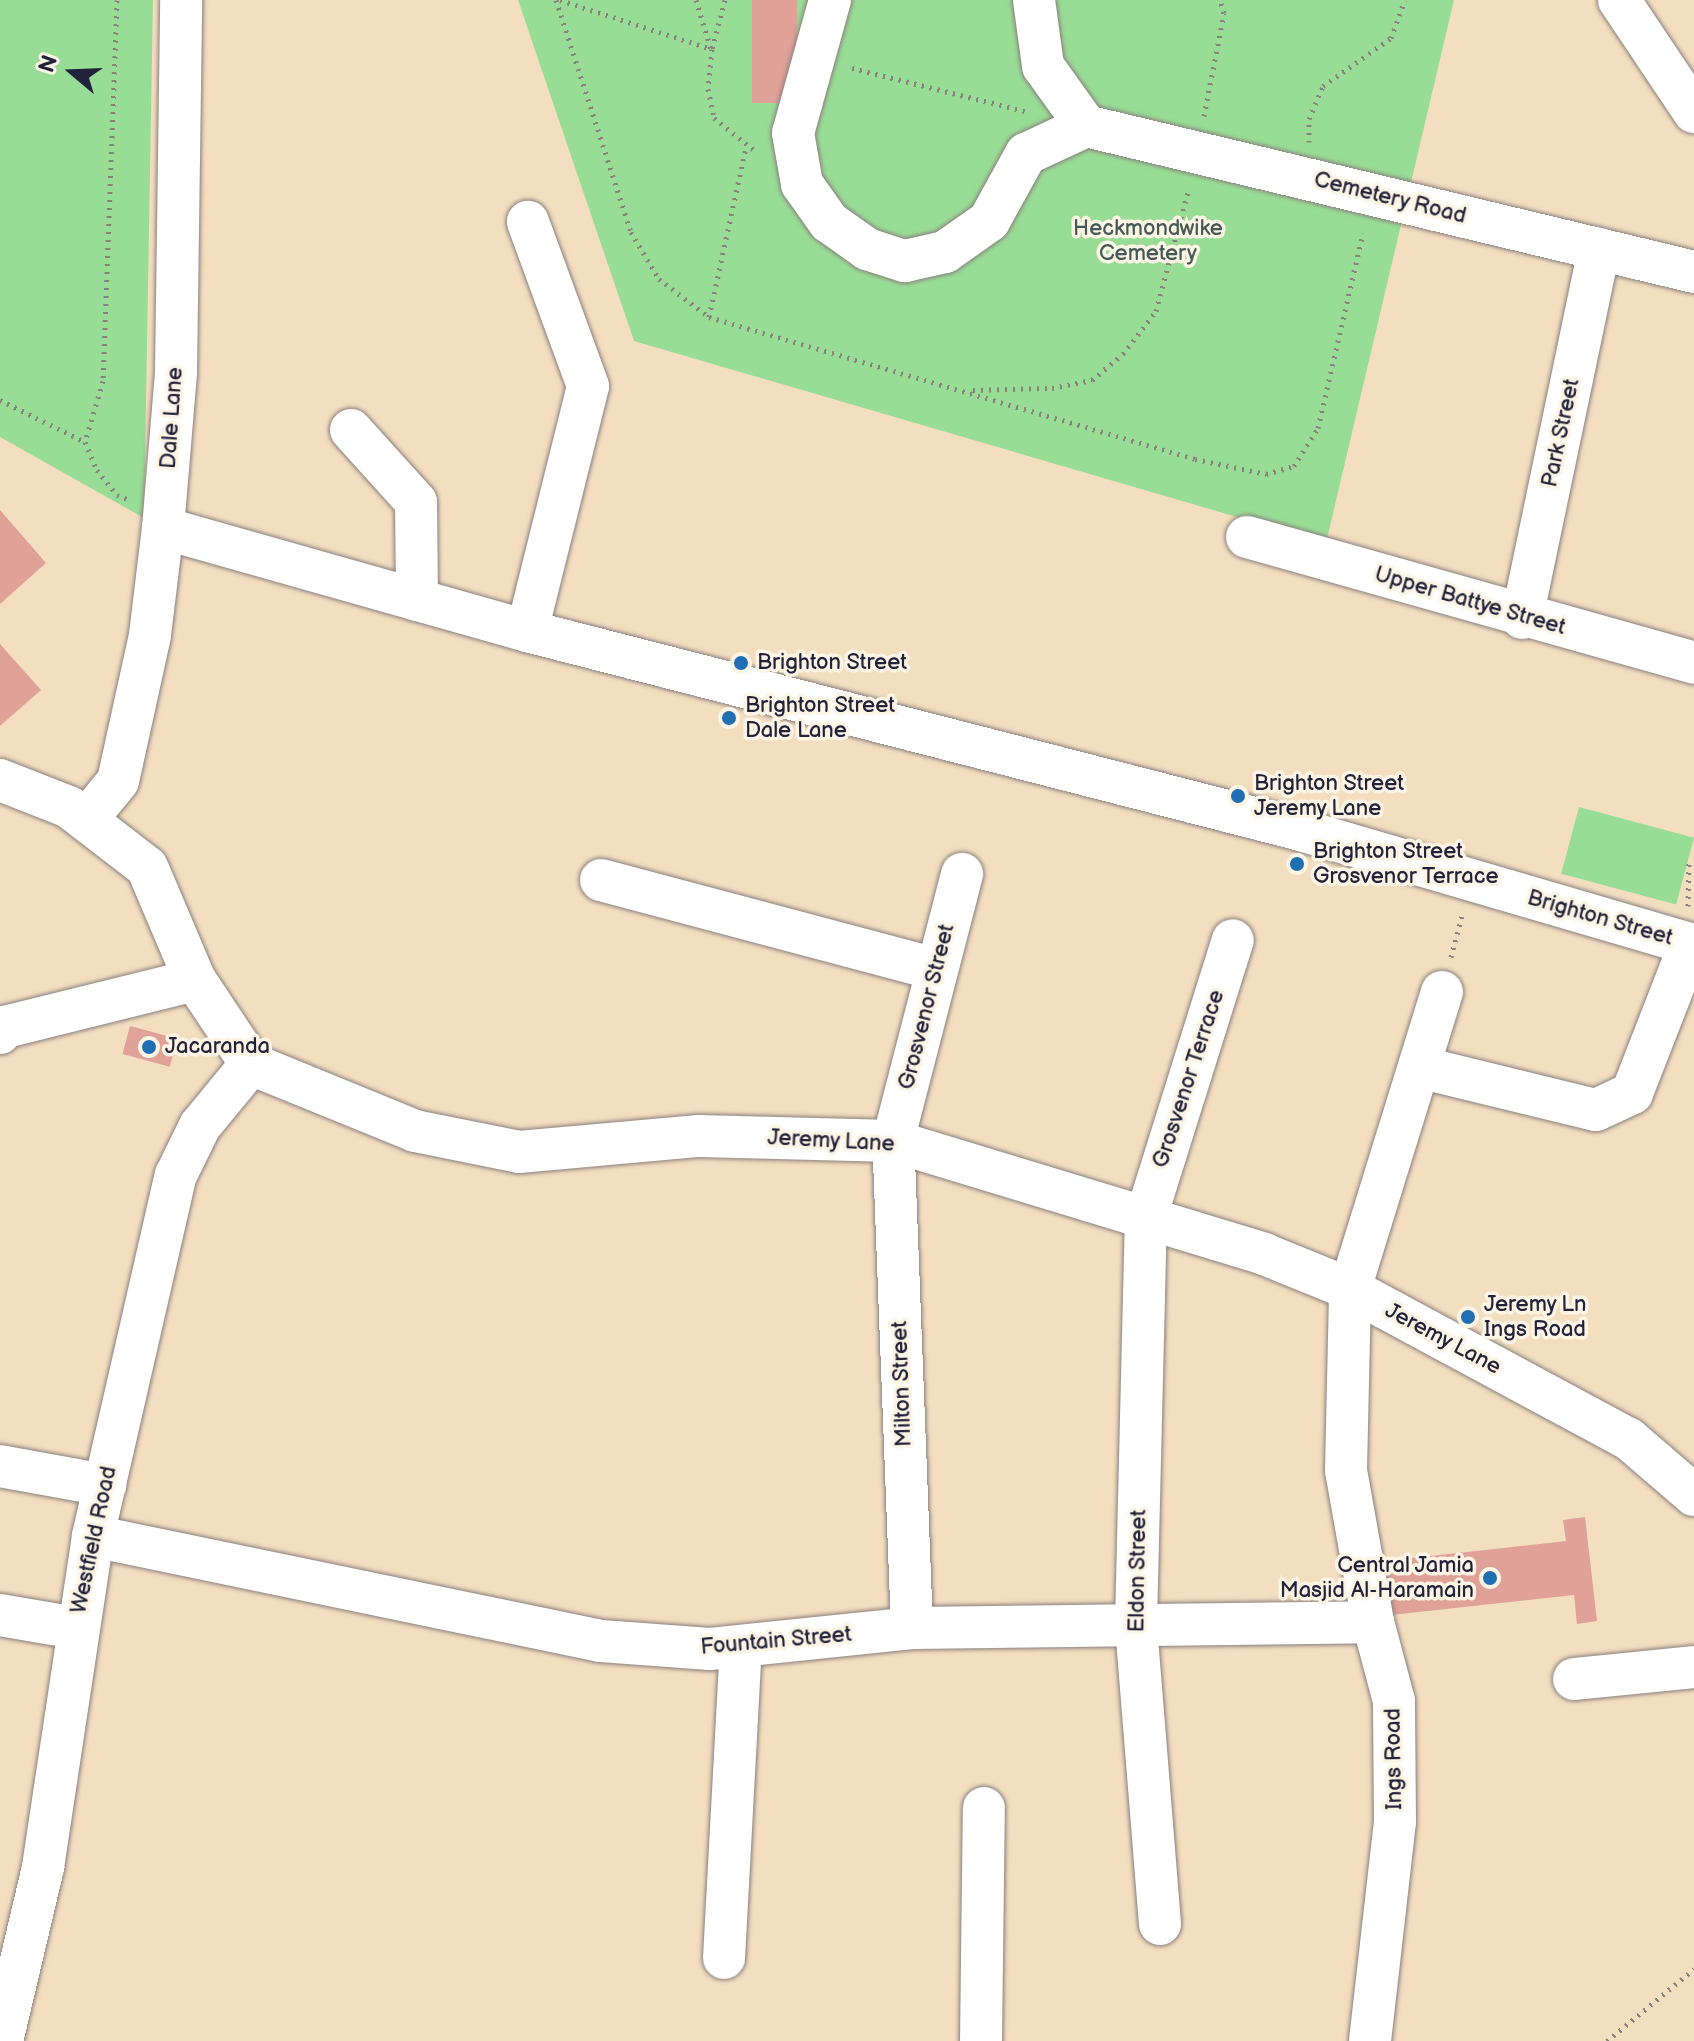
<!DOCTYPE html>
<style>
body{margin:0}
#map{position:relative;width:1694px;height:2041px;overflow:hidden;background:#f4dec0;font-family:"Balsamiq Sans",sans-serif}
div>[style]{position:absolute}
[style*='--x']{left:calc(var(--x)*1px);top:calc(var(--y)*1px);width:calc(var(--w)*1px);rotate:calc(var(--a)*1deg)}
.green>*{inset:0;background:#98dd96;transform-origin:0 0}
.building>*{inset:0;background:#e0a198;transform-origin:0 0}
.path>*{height:5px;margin-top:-2.5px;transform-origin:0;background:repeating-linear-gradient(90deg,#8b807e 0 2px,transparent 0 8px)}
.roads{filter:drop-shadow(0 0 2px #8b807e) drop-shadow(0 0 2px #8b807e)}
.minor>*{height:42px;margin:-21px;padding:0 21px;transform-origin:21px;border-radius:21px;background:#fff}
.dots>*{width:22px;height:22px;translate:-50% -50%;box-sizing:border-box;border:4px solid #fcf5e5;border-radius:50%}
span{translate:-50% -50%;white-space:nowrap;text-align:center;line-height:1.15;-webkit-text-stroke:7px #fcf5e5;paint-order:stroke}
.street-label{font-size:22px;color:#22223b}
.park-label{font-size:22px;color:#455a56}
.poi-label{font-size:22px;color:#22223b}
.left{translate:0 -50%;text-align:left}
.right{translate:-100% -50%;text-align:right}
.north{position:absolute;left:32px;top:32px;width:80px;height:80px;-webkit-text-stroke:6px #fcf5e5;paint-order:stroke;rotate:289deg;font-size:22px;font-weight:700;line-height:32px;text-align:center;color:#22223b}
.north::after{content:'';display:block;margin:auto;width:28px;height:36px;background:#22223b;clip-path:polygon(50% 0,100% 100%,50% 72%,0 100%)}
</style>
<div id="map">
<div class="green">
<div style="clip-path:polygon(0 0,153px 0,144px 518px,0 437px)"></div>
<div style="clip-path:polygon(518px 0,1454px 0,1326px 543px,634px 341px)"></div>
<div style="left:1579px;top:807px;width:119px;height:69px;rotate:15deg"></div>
</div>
<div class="building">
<div style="left:752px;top:0;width:45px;height:103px"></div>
<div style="clip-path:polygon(0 510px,46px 563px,0 604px)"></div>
<div style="clip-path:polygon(0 644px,41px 690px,0 726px)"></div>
<div style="left:130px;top:1026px;width:49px;height:29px;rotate:15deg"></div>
<div style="clip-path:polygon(1585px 1517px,1597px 1621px,1577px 1624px,1574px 1595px,1391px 1615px,1385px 1561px,1566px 1541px,1563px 1520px)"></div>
</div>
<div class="path">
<div style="--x:117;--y:0;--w:381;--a:92.1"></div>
<div style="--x:103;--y:381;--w:64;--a:106.4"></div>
<div style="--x:85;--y:442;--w:30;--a:67"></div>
<div style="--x:97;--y:470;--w:32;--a:51"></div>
<div style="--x:117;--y:495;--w:11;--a:22"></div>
<div style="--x:556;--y:0;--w:244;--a:72.1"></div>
<div style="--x:631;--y:232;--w:55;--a:59.2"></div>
<div style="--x:659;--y:279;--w:63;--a:37.2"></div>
<div style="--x:709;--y:317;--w:506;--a:16.29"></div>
<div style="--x:1195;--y:459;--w:73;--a:11.9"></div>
<div style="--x:1266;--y:474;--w:29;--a:-16"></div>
<div style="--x:1294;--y:466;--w:45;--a:-57.7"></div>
<div style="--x:1318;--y:428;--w:200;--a:-77"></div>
<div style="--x:560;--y:0;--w:160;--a:17.9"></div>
<div style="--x:696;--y:0;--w:51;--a:73"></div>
<div style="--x:725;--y:0;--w:51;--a:104.9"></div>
<div style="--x:712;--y:49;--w:40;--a:95.7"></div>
<div style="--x:708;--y:89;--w:30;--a:78"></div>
<div style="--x:714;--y:118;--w:56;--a:38.5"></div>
<div style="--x:852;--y:68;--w:178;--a:14"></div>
<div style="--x:1204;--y:116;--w:105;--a:-79"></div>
<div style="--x:1224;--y:13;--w:14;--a:-107"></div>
<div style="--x:1309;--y:142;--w:23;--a:-90"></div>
<div style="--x:1309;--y:119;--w:36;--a:-67"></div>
<div style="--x:1323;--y:86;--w:83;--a:-35.2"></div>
<div style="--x:1391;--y:38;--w:40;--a:-69.8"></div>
<div style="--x:709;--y:317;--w:174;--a:-77.7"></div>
<div style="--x:973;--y:390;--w:79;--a:-1.5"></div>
<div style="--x:1052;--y:388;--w:41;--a:-11.3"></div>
<div style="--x:1092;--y:380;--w:40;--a:-40"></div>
<div style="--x:1123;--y:354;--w:54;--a:-52.5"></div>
<div style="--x:1156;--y:311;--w:127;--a:-75"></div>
<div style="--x:0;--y:400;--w:95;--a:26.3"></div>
<div style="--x:1688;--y:906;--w:47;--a:-88.8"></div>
<div style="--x:1451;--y:957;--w:42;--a:-75"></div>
<div style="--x:1607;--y:2041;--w:113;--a:-39.6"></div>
</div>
<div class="roads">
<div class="minor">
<div style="--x:830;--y:0;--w:138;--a:105.5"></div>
<div style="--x:793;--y:133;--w:52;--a:80"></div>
<div style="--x:802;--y:184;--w:47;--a:54.6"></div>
<div style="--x:829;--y:222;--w:47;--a:35.4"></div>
<div style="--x:867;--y:249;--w:40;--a:18"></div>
<div style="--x:905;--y:261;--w:41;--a:-12.7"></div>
<div style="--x:945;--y:252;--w:54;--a:-35.2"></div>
<div style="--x:989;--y:221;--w:77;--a:-61.1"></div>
<div style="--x:1026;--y:154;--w:66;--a:-25"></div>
<div style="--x:1034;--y:0;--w:67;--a:82.2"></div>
<div style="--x:1043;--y:66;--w:74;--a:54.4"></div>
<div style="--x:1086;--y:126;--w:625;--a:13.5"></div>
<div style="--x:1619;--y:0;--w:135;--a:56.2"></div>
<div style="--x:351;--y:430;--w:97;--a:47.9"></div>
<div style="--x:416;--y:502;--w:98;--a:89.4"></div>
<div style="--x:163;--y:528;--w:378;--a:15.8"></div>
<div style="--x:527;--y:631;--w:795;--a:14.42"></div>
<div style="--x:1297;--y:829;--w:414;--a:16.3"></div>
<div style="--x:1247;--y:537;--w:464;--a:15.7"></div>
<div style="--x:1522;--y:618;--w:377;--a:-78.2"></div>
<div style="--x:527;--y:631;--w:252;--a:-76"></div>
<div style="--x:588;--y:386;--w:175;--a:-110.1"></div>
<div style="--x:0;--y:780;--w:74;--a:21.4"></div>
<div style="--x:69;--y:807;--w:98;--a:37.6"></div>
<div style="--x:147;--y:867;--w:123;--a:67"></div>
<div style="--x:195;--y:980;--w:101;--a:56.3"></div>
<div style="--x:251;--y:1064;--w:177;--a:22.2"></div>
<div style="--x:415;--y:1131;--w:106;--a:11.4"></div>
<div style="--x:519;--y:1152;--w:181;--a:-5.1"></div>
<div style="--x:699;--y:1136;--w:194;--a:1.5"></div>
<div style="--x:893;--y:1141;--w:388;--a:16.9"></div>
<div style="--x:1264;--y:1254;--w:93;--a:22.1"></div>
<div style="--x:1350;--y:1289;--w:317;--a:28.3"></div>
<div style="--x:1629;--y:1439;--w:86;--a:40.7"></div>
<div style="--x:86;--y:820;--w:50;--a:-50.6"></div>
<div style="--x:118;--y:781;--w:149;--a:-77.6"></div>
<div style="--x:150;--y:635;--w:108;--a:-83.1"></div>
<div style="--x:163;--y:528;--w:156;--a:-85.2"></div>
<div style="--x:176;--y:373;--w:373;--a:-89.2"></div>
<div style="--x:601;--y:880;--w:347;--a:14.9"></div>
<div style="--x:0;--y:1033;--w:8;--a:-50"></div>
<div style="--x:5;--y:1027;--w:196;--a:-13.9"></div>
<div style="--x:1419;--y:1067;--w:182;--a:13.7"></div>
<div style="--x:1596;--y:1110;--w:40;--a:-25"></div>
<div style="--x:1632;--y:1093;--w:160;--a:-68.7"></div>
<div style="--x:0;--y:1466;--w:107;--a:10.3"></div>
<div style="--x:93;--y:1536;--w:519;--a:11.68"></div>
<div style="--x:601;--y:1641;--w:109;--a:4.2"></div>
<div style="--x:710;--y:1649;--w:203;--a:-5.9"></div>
<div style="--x:912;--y:1628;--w:461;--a:-0.7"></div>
<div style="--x:0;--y:1615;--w:77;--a:9.7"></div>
<div style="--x:912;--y:1628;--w:487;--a:-92.2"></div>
<div style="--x:893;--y:1141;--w:276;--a:-75.5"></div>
<div style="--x:1574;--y:1679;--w:121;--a:-5.7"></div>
<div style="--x:1160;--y:1924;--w:302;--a:-94.6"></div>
<div style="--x:1136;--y:1623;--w:406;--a:-88.6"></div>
<div style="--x:1146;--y:1217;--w:290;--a:-72.6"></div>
<div style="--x:724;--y:1958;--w:312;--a:-86.9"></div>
<div style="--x:2;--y:2041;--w:179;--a:-76.7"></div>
<div style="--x:43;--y:1867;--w:335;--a:-81.4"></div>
<div style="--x:93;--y:1536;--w:370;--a:-77.1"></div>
<div style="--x:176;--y:1175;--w:55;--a:-63.9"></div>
<div style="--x:200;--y:1126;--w:80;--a:-50.6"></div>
<div style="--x:981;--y:2041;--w:233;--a:-89.3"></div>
<div style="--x:1370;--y:2041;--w:221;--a:-83.5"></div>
<div style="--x:1395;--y:1821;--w:120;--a:-90.5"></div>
<div style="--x:1394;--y:1701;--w:82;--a:-104.9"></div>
<div style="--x:1373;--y:1622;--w:154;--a:-100.1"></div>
<div style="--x:1346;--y:1470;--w:181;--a:-88.7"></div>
<div style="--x:1350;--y:1289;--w:311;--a:-72.8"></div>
</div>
</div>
<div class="dots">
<div style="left:741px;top:663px;background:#1f6fb2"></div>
<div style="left:729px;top:718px;background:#1f6fb2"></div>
<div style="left:1238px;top:796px;background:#1f6fb2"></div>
<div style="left:1297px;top:864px;background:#1f6fb2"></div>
<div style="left:149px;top:1047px;background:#1f6fb2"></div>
<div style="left:1468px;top:1317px;background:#1f6fb2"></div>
<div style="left:1490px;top:1578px;background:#1f6fb2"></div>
</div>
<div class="street-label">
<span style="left:1390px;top:198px;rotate:14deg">Cemetery Road</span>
<span style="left:172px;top:418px;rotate:-86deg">Dale Lane</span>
<span style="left:1561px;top:433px;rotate:-78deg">Park Street</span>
<span style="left:1470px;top:601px;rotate:16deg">Upper Battye Street</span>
<span style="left:1600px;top:918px;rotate:16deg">Brighton Street</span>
<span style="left:927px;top:1007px;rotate:-76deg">Grosvenor Street</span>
<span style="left:1189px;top:1079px;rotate:-72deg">Grosvenor Terrace</span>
<span style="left:831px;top:1141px;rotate:3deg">Jeremy Lane</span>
<span style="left:1443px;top:1339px;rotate:28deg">Jeremy Lane</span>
<span style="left:902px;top:1384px;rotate:-92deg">Milton Street</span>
<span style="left:94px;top:1540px;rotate:-78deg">Westfield Road</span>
<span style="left:1138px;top:1571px;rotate:-89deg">Eldon Street</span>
<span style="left:776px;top:1641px;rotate:-5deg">Fountain Street</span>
<span style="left:1394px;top:1759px;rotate:-91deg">Ings Road</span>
</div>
<div class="park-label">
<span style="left:1148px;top:241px">Heckmondwike<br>Cemetery</span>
</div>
<div class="poi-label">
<span class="left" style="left:757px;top:663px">Brighton Street</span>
<span class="left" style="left:745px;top:718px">Brighton Street<br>Dale Lane</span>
<span class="left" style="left:1254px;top:796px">Brighton Street<br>Jeremy Lane</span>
<span class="left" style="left:1313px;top:864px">Brighton Street<br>Grosvenor Terrace</span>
<span class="left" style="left:165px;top:1047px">Jacaranda</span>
<span class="left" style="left:1484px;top:1317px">Jeremy Ln<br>Ings Road</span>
<span class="right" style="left:1474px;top:1578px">Central Jamia<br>Masjid Al-Haramain</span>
</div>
<div class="north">N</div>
</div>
